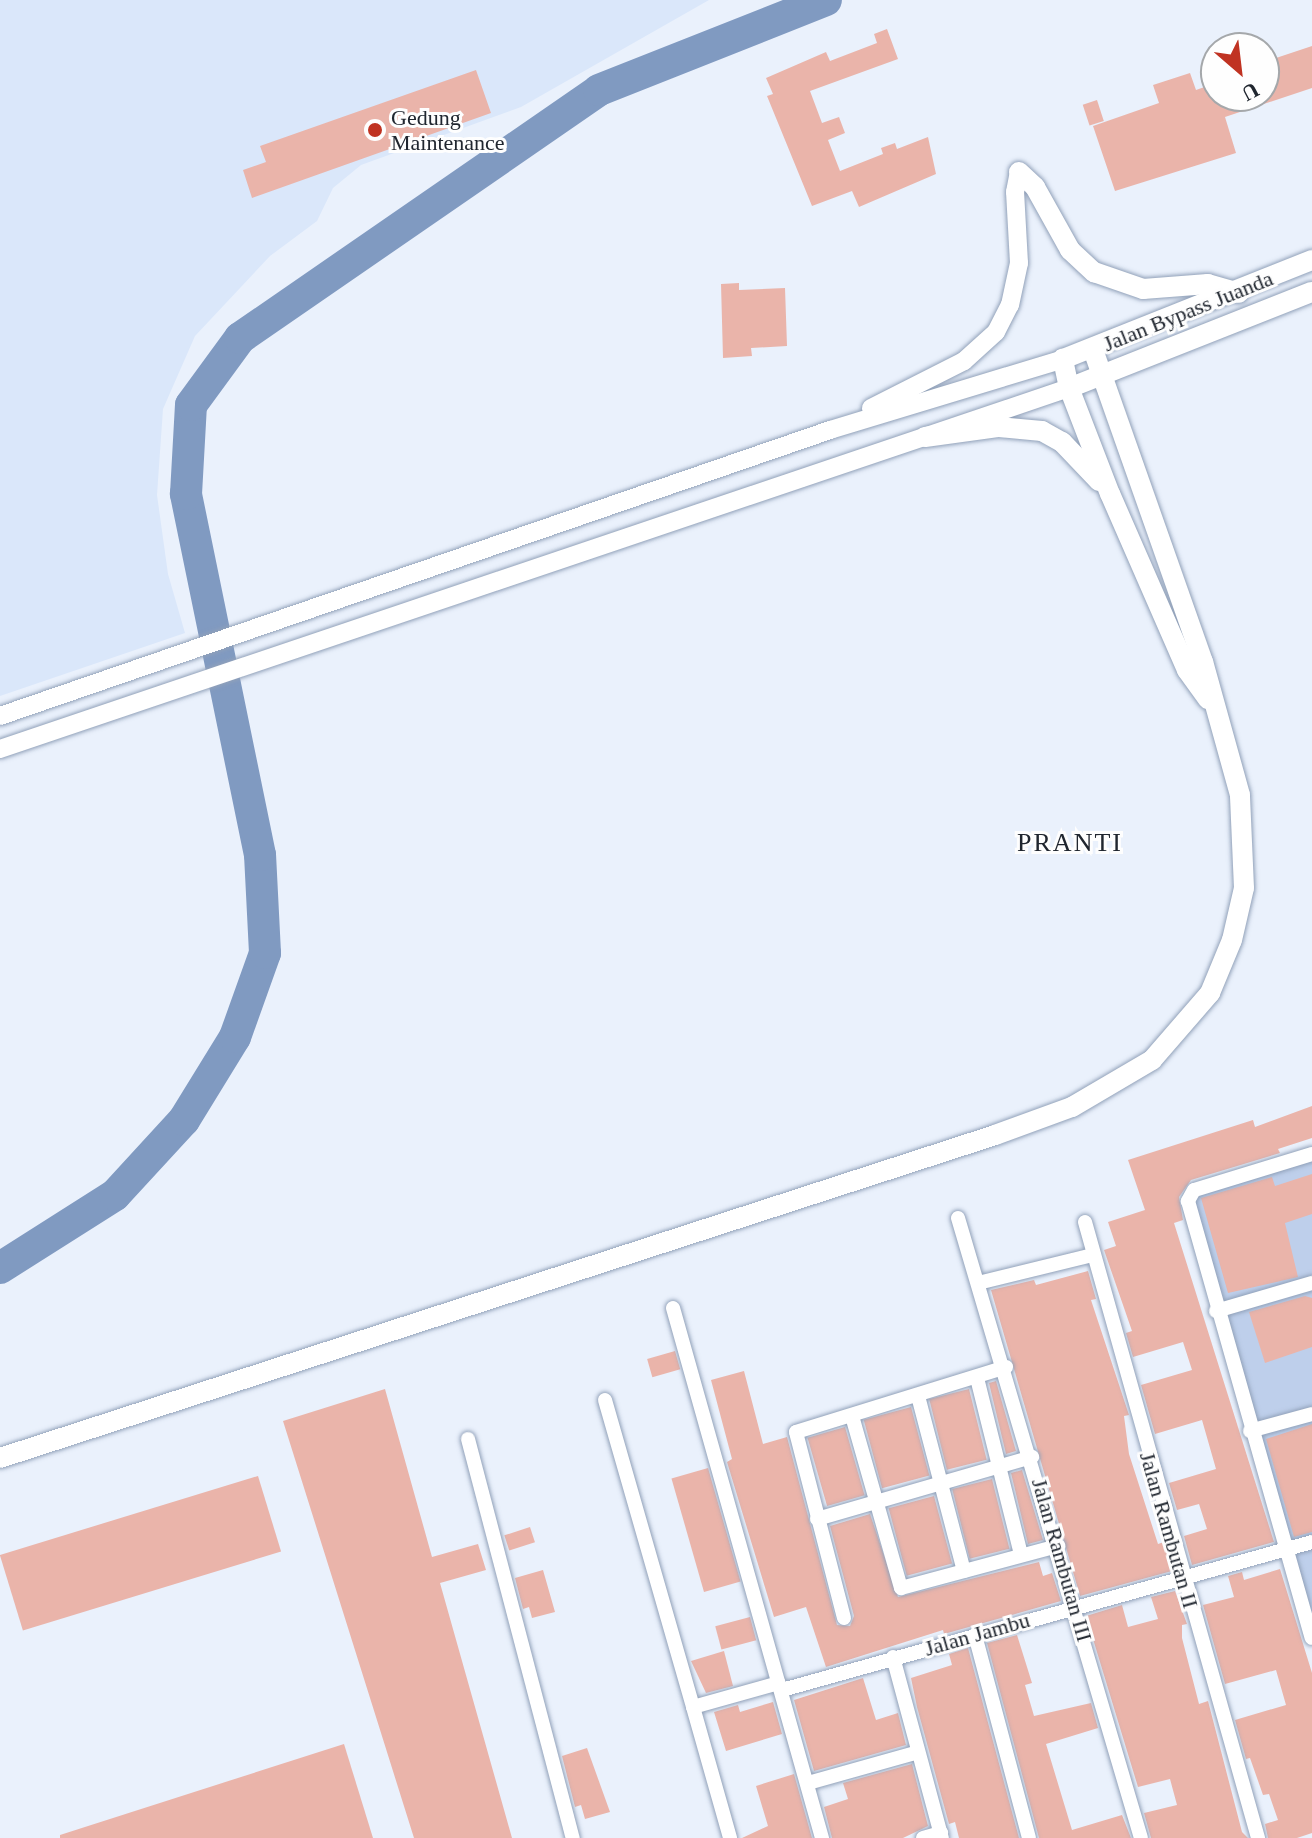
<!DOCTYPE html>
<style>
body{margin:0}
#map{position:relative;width:1312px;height:1838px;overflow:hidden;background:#eaf1fc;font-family:"Times New Roman",serif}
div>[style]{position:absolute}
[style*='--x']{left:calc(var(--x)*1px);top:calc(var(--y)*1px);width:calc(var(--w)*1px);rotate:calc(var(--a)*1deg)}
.built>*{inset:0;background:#dae7fa}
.green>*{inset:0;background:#becfeb}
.river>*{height:32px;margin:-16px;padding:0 16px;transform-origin:16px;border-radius:16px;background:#809ac1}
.building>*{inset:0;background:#eab4aa;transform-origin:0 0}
.roads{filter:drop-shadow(0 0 2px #91a1b9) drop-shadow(0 0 2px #91a1b9)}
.minor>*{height:14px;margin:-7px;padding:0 7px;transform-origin:7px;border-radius:7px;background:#fff}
.tertiary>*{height:18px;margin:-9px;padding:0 9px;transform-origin:9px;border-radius:9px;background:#fff}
.secondary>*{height:20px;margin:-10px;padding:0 10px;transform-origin:10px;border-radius:10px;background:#fff}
.dots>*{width:22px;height:22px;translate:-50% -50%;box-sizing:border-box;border:4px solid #fefefe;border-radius:50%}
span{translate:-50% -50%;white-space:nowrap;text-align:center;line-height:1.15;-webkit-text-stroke:6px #fefefe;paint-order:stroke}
.poi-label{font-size:22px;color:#20262f}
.left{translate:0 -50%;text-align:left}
.street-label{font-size:22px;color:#20262f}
.quarter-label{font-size:26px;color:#20262f;letter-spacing:2px}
.north{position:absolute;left:1200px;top:32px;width:80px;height:80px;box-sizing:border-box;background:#fefefe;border:2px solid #a5a8ab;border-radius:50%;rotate:152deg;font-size:22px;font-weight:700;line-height:32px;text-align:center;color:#20262f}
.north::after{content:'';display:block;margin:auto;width:28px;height:36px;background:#c03322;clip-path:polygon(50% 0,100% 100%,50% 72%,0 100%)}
</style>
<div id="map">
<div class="built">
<div style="clip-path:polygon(0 0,709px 0,521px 107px,361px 165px,333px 188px,317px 221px,270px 256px,195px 336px,163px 409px,157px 495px,168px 574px,185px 633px,0 696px)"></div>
</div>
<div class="green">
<div style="clip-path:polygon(1312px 1155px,1312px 1636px,1190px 1195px)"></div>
</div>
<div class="river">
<div style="--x:0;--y:1268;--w:136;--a:-32.4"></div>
<div style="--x:115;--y:1195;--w:102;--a:-47.4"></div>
<div style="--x:184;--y:1120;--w:97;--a:-58.4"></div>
<div style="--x:235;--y:1037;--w:89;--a:-70.3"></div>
<div style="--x:265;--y:953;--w:98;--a:-92.9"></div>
<div style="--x:260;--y:855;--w:369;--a:-101.6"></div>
<div style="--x:186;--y:494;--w:89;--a:-86.8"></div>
<div style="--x:191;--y:405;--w:83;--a:-53.8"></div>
<div style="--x:240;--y:338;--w:436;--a:-34.6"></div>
<div style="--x:599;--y:90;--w:244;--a:-21.6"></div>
</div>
<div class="building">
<div style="clip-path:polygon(887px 29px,898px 59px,810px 91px,822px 123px,839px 117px,845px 133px,828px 140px,840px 171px,883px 154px,881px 148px,895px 143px,897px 149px,928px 137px,936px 174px,859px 207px,852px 191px,812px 206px,767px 96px,773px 94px,766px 78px,826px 52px,830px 61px,877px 43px,874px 34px)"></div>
<div style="clip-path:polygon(1312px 46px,1312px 88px,1225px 117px,1236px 153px,1115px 191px,1093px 126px,1159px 103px,1153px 85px,1190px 73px,1196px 90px,1213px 84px,1216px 96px,1264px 96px,1264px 62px)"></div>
<div style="clip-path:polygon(476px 70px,491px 113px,252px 198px,243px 170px,266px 162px,260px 146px)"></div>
<div style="left:1097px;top:100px;width:22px;height:15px;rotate:72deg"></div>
<div style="clip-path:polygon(739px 283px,739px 290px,785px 288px,787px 346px,751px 348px,752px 356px,723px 358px,721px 284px)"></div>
<div style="clip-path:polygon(1312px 1106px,1312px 1138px,1278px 1149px,1280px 1153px,1191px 1180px,1179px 1197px,1183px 1220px,1174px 1223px,1274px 1542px,1192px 1565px,1184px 1536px,1207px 1529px,1199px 1504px,1177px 1510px,1169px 1483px,1216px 1469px,1202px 1420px,1155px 1434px,1141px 1385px,1192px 1370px,1183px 1342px,1133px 1357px,1126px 1333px,1132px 1331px,1104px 1250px,1116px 1246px,1108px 1222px,1145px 1210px,1128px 1160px,1253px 1120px,1255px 1127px)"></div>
<div style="clip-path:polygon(1312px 1174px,1312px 1214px,1285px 1223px,1298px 1277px,1228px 1293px,1201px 1198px,1272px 1177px,1275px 1186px)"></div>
<div style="clip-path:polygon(1088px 1271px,1096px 1299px,1091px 1300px,1129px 1415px,1124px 1416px,1129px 1454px,1158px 1544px,1164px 1542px,1172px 1571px,1080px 1596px,991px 1290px,1034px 1280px,1036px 1285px)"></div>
<div style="clip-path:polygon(1305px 1296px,1312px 1298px,1312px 1347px,1265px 1363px,1249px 1312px)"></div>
<div style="left:675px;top:1351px;width:19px;height:29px;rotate:74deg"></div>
<div style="clip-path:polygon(744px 1371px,763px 1444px,787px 1437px,837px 1625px,850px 1626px,854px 1616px,830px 1526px,870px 1514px,898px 1597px,1039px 1562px,1043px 1576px,1052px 1573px,1061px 1601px,944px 1634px,943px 1630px,826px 1667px,806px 1607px,774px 1617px,727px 1462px,732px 1459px,711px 1380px)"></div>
<div style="clip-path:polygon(996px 1381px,1016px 1451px,1006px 1454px,989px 1383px)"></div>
<div style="clip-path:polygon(385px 1389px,432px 1557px,478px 1544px,486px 1570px,440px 1583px,512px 1838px,414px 1838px,283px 1421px)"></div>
<div style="left:969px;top:1389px;width:73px;height:41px;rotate:76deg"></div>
<div style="left:911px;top:1407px;width:71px;height:49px;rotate:75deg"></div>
<div style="clip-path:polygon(1312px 1424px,1312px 1532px,1294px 1537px,1266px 1439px)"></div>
<div style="left:845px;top:1427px;width:71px;height:39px;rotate:74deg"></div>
<div style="left:708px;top:1468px;width:118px;height:38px;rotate:74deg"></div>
<div style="clip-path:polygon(1022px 1470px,1043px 1540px,1028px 1544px,1011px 1473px)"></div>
<div style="left:258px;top:1476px;width:79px;height:270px;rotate:73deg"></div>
<div style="left:992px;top:1479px;width:72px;height:41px;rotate:76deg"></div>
<div style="left:934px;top:1496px;width:70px;height:47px;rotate:75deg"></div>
<div style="left:530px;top:1527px;width:16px;height:27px;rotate:72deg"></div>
<div style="clip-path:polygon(1280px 1569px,1312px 1673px,1312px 1833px,1297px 1838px,1268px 1838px,1265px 1824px,1278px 1820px,1269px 1794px,1263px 1795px,1250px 1758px,1246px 1759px,1235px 1720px,1286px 1705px,1276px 1670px,1225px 1684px,1203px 1605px,1234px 1597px,1228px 1576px,1242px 1572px,1244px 1580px)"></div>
<div style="clip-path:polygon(543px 1570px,555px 1612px,532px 1618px,529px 1607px,523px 1609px,515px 1578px)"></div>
<div style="clip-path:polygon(1175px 1591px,1187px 1624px,1182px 1625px,1182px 1638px,1199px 1704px,1208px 1701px,1242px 1832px,1248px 1838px,1151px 1838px,1144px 1813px,1177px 1805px,1170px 1779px,1138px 1787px,1086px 1616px,1122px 1605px,1128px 1627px,1158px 1619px,1151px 1597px)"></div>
<div style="left:750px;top:1617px;width:24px;height:36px;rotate:75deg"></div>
<div style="clip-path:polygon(1017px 1635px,1032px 1683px,1025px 1685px,1034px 1716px,1091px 1703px,1098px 1728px,1046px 1744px,1072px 1830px,1122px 1815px,1131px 1838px,1039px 1838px,987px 1643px)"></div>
<div style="clip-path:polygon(968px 1648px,1019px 1838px,959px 1838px,955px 1822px,949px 1824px,917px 1707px,911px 1678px,952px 1665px,949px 1654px)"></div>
<div style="clip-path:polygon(724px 1651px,733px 1686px,706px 1693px,691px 1661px)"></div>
<div style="clip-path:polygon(863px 1678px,876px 1720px,898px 1713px,906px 1745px,814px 1771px,794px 1700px)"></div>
<div style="clip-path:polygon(773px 1702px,782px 1734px,726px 1751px,714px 1712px,738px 1705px,740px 1712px)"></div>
<div style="clip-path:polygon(344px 1744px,373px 1838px,60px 1838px,60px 1835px)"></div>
<div style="clip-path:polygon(587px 1748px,610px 1812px,585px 1819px,581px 1805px,575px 1807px,562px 1756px)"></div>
<div style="clip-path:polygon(912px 1764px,928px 1826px,903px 1838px,832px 1838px,824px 1807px,848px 1799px,843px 1783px)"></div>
<div style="clip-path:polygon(794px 1774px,812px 1838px,742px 1838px,768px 1826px,756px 1786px)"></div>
</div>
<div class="roads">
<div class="minor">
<div style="--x:1312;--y:1154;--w:123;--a:163"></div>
<div style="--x:1194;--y:1190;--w:13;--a:119"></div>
<div style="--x:1188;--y:1201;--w:454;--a:74.2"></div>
<div style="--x:958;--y:1218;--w:646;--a:73.56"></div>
<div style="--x:1085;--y:1222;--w:640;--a:74.31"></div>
<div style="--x:978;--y:1283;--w:118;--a:-13.7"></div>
<div style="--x:673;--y:1308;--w:551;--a:74.3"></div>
<div style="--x:1216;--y:1311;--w:100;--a:-16.3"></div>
<div style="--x:977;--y:1378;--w:182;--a:76"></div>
<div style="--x:918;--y:1396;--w:181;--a:75.3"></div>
<div style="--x:605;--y:1400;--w:319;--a:74"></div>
<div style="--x:693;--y:1707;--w:89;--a:-15.6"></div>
<div style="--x:852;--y:1416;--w:179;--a:74.1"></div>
<div style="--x:901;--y:1588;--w:163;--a:-15"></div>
<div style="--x:1250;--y:1431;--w:64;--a:-15.3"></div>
<div style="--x:468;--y:1439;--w:413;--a:75.3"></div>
<div style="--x:817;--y:1519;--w:224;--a:-16.1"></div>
<div style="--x:844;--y:1618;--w:192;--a:-104.5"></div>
<div style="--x:796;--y:1432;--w:220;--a:-17.2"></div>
<div style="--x:975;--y:1635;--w:210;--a:75.1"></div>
<div style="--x:893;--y:1657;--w:188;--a:74.9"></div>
<div style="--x:782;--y:1690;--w:550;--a:-15.6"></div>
<div style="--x:693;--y:1707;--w:136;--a:74.2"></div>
<div style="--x:808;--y:1783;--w:114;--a:-15.7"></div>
<div style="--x:923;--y:1838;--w:19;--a:-16"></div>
</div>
<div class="tertiary">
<div style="--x:871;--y:408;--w:104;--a:-26.8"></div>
<div style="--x:964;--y:361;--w:43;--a:-42.2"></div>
<div style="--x:996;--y:332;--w:30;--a:-63"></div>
<div style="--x:1010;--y:305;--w:43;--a:-77.9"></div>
<div style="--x:1019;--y:263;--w:71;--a:-93.2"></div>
<div style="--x:1015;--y:192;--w:20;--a:-79"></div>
<div style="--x:0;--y:716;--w:878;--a:-19.01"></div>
<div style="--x:830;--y:430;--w:244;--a:-16.9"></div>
<div style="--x:0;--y:749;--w:1128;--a:-18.66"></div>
</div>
<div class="secondary">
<div style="--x:1019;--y:172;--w:22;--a:43"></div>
<div style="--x:1035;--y:187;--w:72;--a:60.9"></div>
<div style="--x:1070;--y:250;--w:33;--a:43"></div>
<div style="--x:1094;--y:272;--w:52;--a:19.1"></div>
<div style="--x:1143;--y:289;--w:65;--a:-4.4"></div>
<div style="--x:1208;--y:284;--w:32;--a:16"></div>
<div style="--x:1069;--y:388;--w:261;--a:-21.6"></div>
<div style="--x:925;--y:437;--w:75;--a:-7.7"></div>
<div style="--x:999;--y:427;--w:43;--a:5.3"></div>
<div style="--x:1042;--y:431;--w:23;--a:29"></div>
<div style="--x:1062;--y:442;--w:54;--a:46.5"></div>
<div style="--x:1208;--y:699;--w:36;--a:-126"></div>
<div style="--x:1187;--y:670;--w:192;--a:-113.6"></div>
<div style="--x:1110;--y:494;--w:114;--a:-111.1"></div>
<div style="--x:1069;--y:388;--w:30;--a:-102"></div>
<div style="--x:1063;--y:359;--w:268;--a:-21.7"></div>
<div style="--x:0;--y:1458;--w:1046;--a:-17.98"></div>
<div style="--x:995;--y:1135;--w:82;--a:-20"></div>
<div style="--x:1072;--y:1107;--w:93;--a:-30.4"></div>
<div style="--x:1152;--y:1060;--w:89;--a:-49.1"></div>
<div style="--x:1210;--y:993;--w:57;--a:-67.5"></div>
<div style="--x:1232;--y:940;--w:53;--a:-77"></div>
<div style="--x:1244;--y:888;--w:93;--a:-92.5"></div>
<div style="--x:1240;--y:795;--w:138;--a:-105.5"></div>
<div style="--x:1203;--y:662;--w:332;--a:-109.4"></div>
</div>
</div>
<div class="dots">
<div style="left:375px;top:130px;background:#c03322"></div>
</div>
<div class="poi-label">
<span class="left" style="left:391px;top:130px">Gedung<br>Maintenance</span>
</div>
<div class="street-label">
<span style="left:1188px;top:311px;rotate:-22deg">Jalan Bypass Juanda</span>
<span style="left:1169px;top:1530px;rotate:74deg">Jalan Rambutan II</span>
<span style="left:1062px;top:1560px;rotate:74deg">Jalan Rambutan III</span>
<span style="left:977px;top:1634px;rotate:-16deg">Jalan Jambu</span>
</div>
<div class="quarter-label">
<span style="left:1070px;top:843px">PRANTI</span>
</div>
<div class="north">U</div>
</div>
